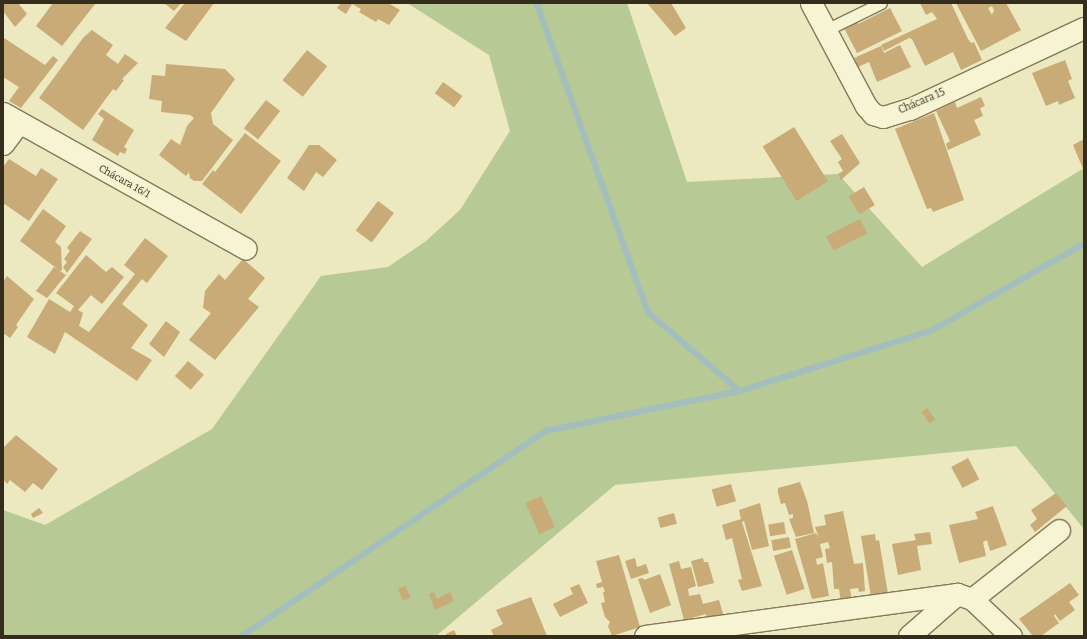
<!DOCTYPE html>
<meta charset="utf-8">
<style>
body{margin:0}
#map{position:relative;width:1087px;height:639px;overflow:hidden;background:#ece8c0;font-family:Bitter,serif}
div>[style]{position:absolute}
.green>*{inset:0;background:#b7c995}
.stream>*{height:5.5px;margin:-2.75px;padding:0 2.75px;transform-origin:2.75px;border-radius:2.75px;background:#a3bebc}
.building>*{inset:0;background:#c8ab77;transform-origin:0 0}
.roads{filter:drop-shadow(1px 0 #847959) drop-shadow(-1px 0 #847959) drop-shadow(0 1px #847959) drop-shadow(0 -1px #847959)}
.service>*{height:11px;margin:-5.5px;padding:0 5.5px;transform-origin:5.5px;border-radius:5.5px;background:#f7f4d3}
.minor>*{height:21px;margin:-10.5px;padding:0 10.5px;transform-origin:10.5px;border-radius:10.5px;background:#f7f4d3}
span{translate:-50% -50%;white-space:nowrap;text-align:center;line-height:1.15;-webkit-text-stroke:3.5px #f3f1cf;paint-order:stroke}
.street-label{font-size:10px;color:#342d1d}
.frame{position:absolute;inset:0;border:4px solid #342d1d;pointer-events:none}
</style>
<div id="map">
<div class="green">
<i style="clip-path:polygon(407px 3px,627px 3px,687px 182px,838px 174px,922px 267px,1084px 168px,1084px 529px,1016px 446px,615px 485px,436px 636px,3px 636px,3px 510px,45px 525px,212px 429px,321px 276px,388px 267px,426px 241px,460px 210px,510px 131px,489px 55px)"></i>
</div>
<div class="stream">
<i style="left:537px;top:3px;width:328px;rotate:70.2deg"></i>
<i style="left:648px;top:312px;width:121px;rotate:40.7deg"></i>
<i style="left:242px;top:636px;width:367px;rotate:-34deg"></i>
<i style="left:546px;top:431px;width:198px;rotate:-11.7deg"></i>
<i style="left:740px;top:391px;width:202px;rotate:-17.5deg"></i>
<i style="left:933px;top:330px;width:174px;rotate:-29.7deg"></i>
</div>
<div class="building">
<i style="clip-path:polygon(3px 3px,18px 3px,27px 14px,15px 27px,3px 11px)"></i>
<i style="clip-path:polygon(53px 3px,96px 3px,62px 46px,36px 26px)"></i>
<i style="clip-path:polygon(164px 3px,181px 3px,174px 11px)"></i>
<i style="clip-path:polygon(185px 3px,214px 3px,186px 41px,165px 28px)"></i>
<i style="clip-path:polygon(341px 3px,388px 3px,400px 10px,389px 25px,378px 19px,376px 22px,359px 12px,361px 9px,352px 4px,346px 14px,337px 8px)"></i>
<i style="clip-path:polygon(647px 3px,671px 3px,686px 28px,675px 36px)"></i>
<i style="clip-path:polygon(920px 3px,951px 3px,968px 39px,971px 43px,974px 42px,982px 60px,961px 70px,953px 52px,925px 66px,912px 39px,909px 38px,884px 51px,881px 45px,937px 19px,932px 12px,926px 15px)"></i>
<i style="clip-path:polygon(evenodd,956px 3px,1006px 3px,1021px 30px,981px 51px,956px 3px,992px 6px,994px 10px,992px 15px,988px 8px,992px 6px)"></i>
<i style="clip-path:polygon(890px 8px,902px 31px,857px 53px,844px 28px,857px 21px,858px 24px)"></i>
<i style="clip-path:polygon(92px 30px,113px 45px,106px 55px,118px 64px,125px 54px,138px 63px,122px 79px,124px 80px,116px 91px,113px 89px,83px 130px,39px 98px,83px 38px)"></i>
<i style="clip-path:polygon(4px 38px,45px 65px,53px 56px,58px 60px,21px 108px,9px 101px,19px 87px,3px 77px)"></i>
<i style="clip-path:polygon(900px 45px,911px 67px,877px 82px,869px 62px,858px 67px,854px 58px,881px 46px,884px 53px)"></i>
<i style="left:307px;top:50px;width:26px;height:39px;rotate:39deg"></i>
<i style="clip-path:polygon(1065px 60px,1072px 79px,1068px 81px,1075px 98px,1059px 105px,1058px 101px,1046px 106px,1032px 73px)"></i>
<i style="clip-path:polygon(166px 64px,225px 69px,235px 79px,211px 113px,213px 124px,233px 140px,202px 181px,194px 181px,190px 178px,189px 172px,186px 176px,159px 155px,171px 139px,180px 145px,187px 126px,194px 118px,190px 115px,161px 112px,162px 101px,149px 99px,152px 75px,165px 76px)"></i>
<i style="left:443px;top:82px;width:24px;height:14px;rotate:36deg"></i>
<i style="clip-path:polygon(981px 97px,985px 106px,980px 108px,983px 116px,974px 120px,981px 135px,948px 150px,946px 144px,950px 141px,936px 111px,955px 102px,957px 108px)"></i>
<i style="left:266px;top:100px;width:18px;height:36px;rotate:38deg"></i>
<i style="clip-path:polygon(102px 109px,134px 130px,124px 147px,127px 149px,125px 154px,120px 152px,118px 156px,92px 140px,104px 119px,98px 114px)"></i>
<i style="clip-path:polygon(934px 113px,964px 200px,933px 212px,931px 208px,927px 209px,895px 129px)"></i>
<i style="left:794px;top:127px;width:64px;height:37px;rotate:58deg"></i>
<i style="clip-path:polygon(245px 133px,281px 161px,241px 214px,202px 184px,213px 170px,215px 172px)"></i>
<i style="clip-path:polygon(842px 134px,860px 163px,841px 180px,838px 174px,843px 171px,838px 162px,842px 159px,830px 141px)"></i>
<i style="clip-path:polygon(1084px 139px,1084px 171px,1073px 145px)"></i>
<i style="clip-path:polygon(309px 145px,319px 145px,337px 160px,323px 177px,316px 172px,304px 191px,287px 178px)"></i>
<i style="clip-path:polygon(9px 159px,36px 176px,41px 168px,58px 179px,29px 221px,3px 203px,3px 167px)"></i>
<i style="left:864px;top:187px;width:21px;height:18px;rotate:59deg"></i>
<i style="left:378px;top:201px;width:20px;height:37px;rotate:37deg"></i>
<i style="clip-path:polygon(43px 209px,66px 226px,55px 242px,61px 247px,62px 270px,60px 271px,66px 275px,47px 298px,36px 291px,54px 267px,59px 270px,20px 241px)"></i>
<i style="left:860px;top:219px;width:16px;height:38px;rotate:63deg"></i>
<i style="clip-path:polygon(80px 231px,92px 239px,67px 273px,63px 267px,67px 262px,64px 259px,70px 251px,67px 248px)"></i>
<i style="clip-path:polygon(145px 238px,168px 256px,147px 283px,142px 279px,122px 304px,148px 325px,131px 348px,152px 360px,137px 381px,65px 332px,55px 354px,27px 337px,49px 299px,70px 312px,74px 306px,56px 293px,86px 255px,106px 272px,112px 267px,124px 277px,102px 304px,91px 295px,78px 310px,83px 313px,79px 326px,89px 332px,135px 274px,124px 265px)"></i>
<i style="clip-path:polygon(243px 259px,265px 278px,248px 299px,259px 307px,215px 360px,189px 340px,211px 313px,203px 308px,205px 291px,219px 274px,225px 280px)"></i>
<i style="clip-path:polygon(7px 276px,34px 299px,16px 325px,18px 327px,10px 338px,3px 333px,3px 282px)"></i>
<i style="clip-path:polygon(166px 321px,180px 332px,164px 357px,149px 344px)"></i>
<i style="left:188px;top:361px;width:21px;height:20px;rotate:41deg"></i>
<i style="left:927px;top:408px;width:14px;height:7px;rotate:54deg"></i>
<i style="clip-path:polygon(16px 435px,58px 469px,42px 490px,33px 483px,25px 492px,10px 480px,7px 484px,3px 479px,3px 448px)"></i>
<i style="left:968px;top:458px;width:24px;height:19px;rotate:62deg"></i>
<i style="clip-path:polygon(800px 482px,807px 501px,814px 533px,796px 537px,789px 519px,793px 518px,793px 514px,789px 515px,785px 503px,781px 504px,778px 493px,778px 488px)"></i>
<i style="left:731px;top:484px;width:18px;height:20px;rotate:74deg"></i>
<i style="clip-path:polygon(1056px 493px,1067px 506px,1035px 532px,1030px 525px,1037px 519px,1031px 510px)"></i>
<i style="left:541px;top:496px;width:34px;height:17px;rotate:66deg"></i>
<i style="clip-path:polygon(760px 503px,769px 546px,752px 550px,744px 521px,742px 522px,762px 586px,742px 591px,738px 580px,742px 579px,732px 538px,726px 540px,722px 525px,741px 519px,739px 510px)"></i>
<i style="clip-path:polygon(993px 506px,1007px 545px,990px 551px,987px 540px,983px 542px,986px 556px,959px 563px,949px 525px,978px 519px,975px 512px)"></i>
<i style="clip-path:polygon(39px 508px,43px 513px,33px 518px,31px 514px)"></i>
<i style="clip-path:polygon(843px 511px,854px 564px,863px 563px,865px 591px,859px 592px,858px 588px,850px 589px,852px 601px,841px 602px,839px 589px,834px 589px,832px 562px,827px 563px,825px 549px,830px 548px,828px 542px,820px 544px,823px 557px,816px 559px,817px 565px,823px 563px,829px 596px,812px 599px,795px 539px,816px 533px,819px 538px,815px 527px,826px 525px,824px 515px)"></i>
<i style="left:674px;top:513px;width:11px;height:17px;rotate:75deg"></i>
<i style="left:784px;top:522px;width:12px;height:16px;rotate:81deg"></i>
<i style="clip-path:polygon(930px 532px,932px 544px,917px 546px,921px 570px,898px 575px,892px 544px,916px 540px,914px 534px)"></i>
<i style="clip-path:polygon(875px 534px,876px 541px,879px 540px,888px 594px,871px 597px,861px 536px)"></i>
<i style="left:789px;top:537px;width:11px;height:18px;rotate:80deg"></i>
<i style="left:792px;top:550px;width:41px;height:19px;rotate:72deg"></i>
<i style="clip-path:polygon(619px 555px,640px 627px,612px 636px,608px 626px,610px 622px,605px 617px,601px 603px,605px 602px,603px 592px,605px 592px,603px 587px,597px 588px,596px 584px,602px 582px,596px 561px)"></i>
<i style="clip-path:polygon(635px 558px,637px 567px,646px 564px,649px 573px,631px 579px,625px 561px)"></i>
<i style="clip-path:polygon(703px 558px,704px 562px,708px 562px,714px 583px,698px 587px,691px 561px)"></i>
<i style="clip-path:polygon(679px 561px,681px 569px,691px 567px,696px 586px,688px 589px,689px 596px,700px 594px,703px 604px,719px 600px,724px 617px,707px 618px,706px 614px,684px 620px,669px 564px)"></i>
<i style="clip-path:polygon(660px 574px,671px 605px,650px 613px,638px 579px,643px 578px,644px 580px)"></i>
<i style="clip-path:polygon(1070px 583px,1079px 595px,1069px 602px,1075px 610px,1060px 621px,1055px 614px,1054px 616px,1059px 623px,1041px 636px,1033px 636px,1019px 619px)"></i>
<i style="clip-path:polygon(579px 584px,588px 603px,560px 617px,553px 604px,573px 594px,570px 588px)"></i>
<i style="clip-path:polygon(405px 586px,411px 597px,403px 601px,398px 589px)"></i>
<i style="clip-path:polygon(434px 592px,437px 599px,450px 592px,454px 601px,435px 610px,429px 594px)"></i>
<i style="clip-path:polygon(531px 597px,547px 636px,494px 636px,491px 630px,503px 624px,496px 610px)"></i>
<i style="clip-path:polygon(454px 630px,457px 636px,447px 636px,446px 634px)"></i>
</div>
<div class="roads">
<div class="service">
<i style="left:826px;top:30px;width:61px;rotate:-26.1deg"></i>
</div>
<div class="minor">
<i style="left:811px;top:3px;width:117px;rotate:61.9deg"></i>
<i style="left:866px;top:106px;width:11px;rotate:49deg"></i>
<i style="left:873px;top:114px;width:10px;rotate:17deg"></i>
<i style="left:883px;top:117px;width:28px;rotate:-17deg"></i>
<i style="left:910px;top:109px;width:192px;rotate:-25deg"></i>
<i style="left:3px;top:113px;width:278px;rotate:29.2deg"></i>
<i style="left:3px;top:144px;width:26px;rotate:-53deg"></i>
<i style="left:972px;top:599px;width:111px;rotate:-38.4deg"></i>
<i style="left:645px;top:636px;width:315px;rotate:-7.7deg"></i>
<i style="left:957px;top:594px;width:16px;rotate:18deg"></i>
<i style="left:972px;top:599px;width:54px;rotate:43.5deg"></i>
<i style="left:909px;top:636px;width:64px;rotate:-41.2deg"></i>
</div>
</div>
<div class="street-label">
<span style="left:922px;top:102px;rotate:-23deg">Chácara 15</span>
<span style="left:124px;top:182px;rotate:29deg">Chácara 16/1</span>
</div>
<div class="frame"></div>
</div>
